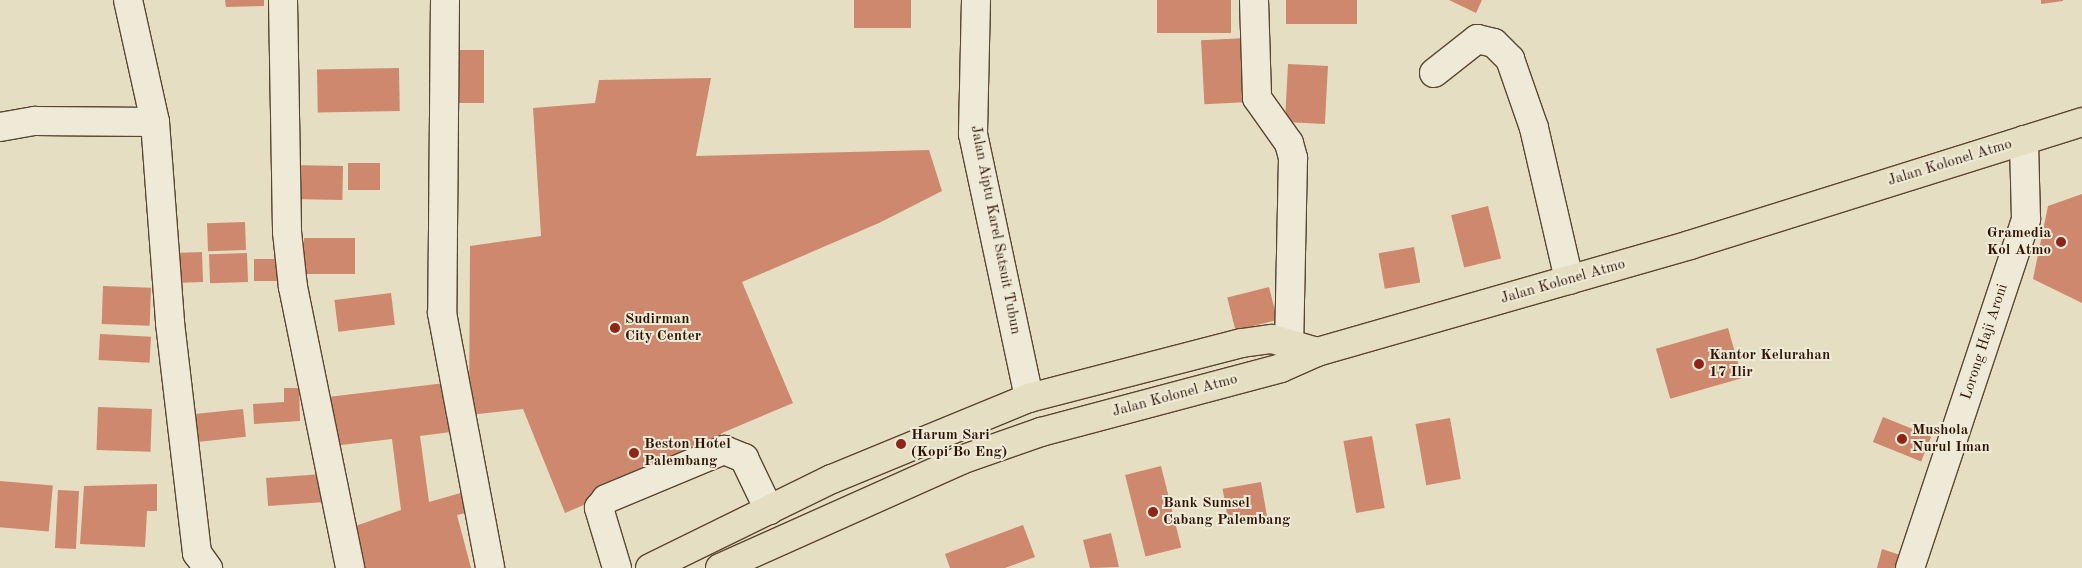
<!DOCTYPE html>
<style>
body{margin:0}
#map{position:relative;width:2082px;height:568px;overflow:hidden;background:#e6dec2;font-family:"Old Standard TT",serif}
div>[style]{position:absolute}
.building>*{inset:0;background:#ce886d;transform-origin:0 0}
.roads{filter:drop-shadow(1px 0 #5b4630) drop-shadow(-1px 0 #5b4630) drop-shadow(0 1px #5b4630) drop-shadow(0 -1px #5b4630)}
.minor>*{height:28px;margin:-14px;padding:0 14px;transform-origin:14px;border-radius:14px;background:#efead7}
.major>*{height:28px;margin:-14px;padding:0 14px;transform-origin:14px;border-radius:14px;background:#e6dec2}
.dots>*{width:14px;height:14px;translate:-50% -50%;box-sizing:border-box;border:2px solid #efead7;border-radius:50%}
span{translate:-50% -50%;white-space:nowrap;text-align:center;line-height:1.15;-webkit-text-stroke:4px #efead7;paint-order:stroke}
.street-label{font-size:15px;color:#2d1400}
.poi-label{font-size:15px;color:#2d1400;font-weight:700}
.right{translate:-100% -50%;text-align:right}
.left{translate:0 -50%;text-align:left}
</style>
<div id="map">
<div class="building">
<i style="clip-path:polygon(225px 0,264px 0,264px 6px,226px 7px)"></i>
<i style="left:854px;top:0;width:57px;height:28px"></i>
<i style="left:1157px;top:0;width:74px;height:33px"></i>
<i style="left:1286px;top:0;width:71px;height:24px"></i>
<i style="clip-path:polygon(1449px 0,1482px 0,1476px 13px)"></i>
<i style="clip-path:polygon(2041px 0,2063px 0,2063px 1px,2041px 4px)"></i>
<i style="left:1246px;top:38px;width:64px;height:45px;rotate:87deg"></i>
<i style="left:453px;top:50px;width:31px;height:53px"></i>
<i style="left:1288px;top:64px;width:40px;height:58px;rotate:3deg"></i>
<i style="left:399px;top:68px;width:43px;height:82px;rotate:89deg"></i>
<i style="clip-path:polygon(711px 78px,696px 156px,929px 150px,942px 191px,879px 223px,742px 282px,793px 403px,722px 433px,708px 452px,565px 513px,523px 409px,469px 415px,470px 246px,541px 236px,533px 108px,595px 103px,599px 80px)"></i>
<i style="left:348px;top:163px;width:32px;height:27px"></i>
<i style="left:291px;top:165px;width:52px;height:34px;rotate:1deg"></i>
<i style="clip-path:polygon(2082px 194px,2082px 303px,2033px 279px,2048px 206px)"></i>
<i style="left:1488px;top:206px;width:54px;height:38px;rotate:76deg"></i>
<i style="left:245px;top:222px;width:28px;height:38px;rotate:88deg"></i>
<i style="left:355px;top:238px;width:36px;height:51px;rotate:90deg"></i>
<i style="left:1414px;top:247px;width:36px;height:36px;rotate:80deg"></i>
<i style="left:202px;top:252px;width:30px;height:29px;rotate:88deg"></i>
<i style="left:247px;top:253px;width:29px;height:38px;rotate:88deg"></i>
<i style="left:254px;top:259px;width:34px;height:22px"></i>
<i style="left:103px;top:286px;width:48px;height:38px;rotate:2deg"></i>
<i style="left:1269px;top:287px;width:34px;height:43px;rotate:76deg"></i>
<i style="left:391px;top:293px;width:32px;height:57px;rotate:83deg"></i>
<i style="left:1728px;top:328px;width:52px;height:75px;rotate:74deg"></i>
<i style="left:100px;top:334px;width:51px;height:26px;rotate:3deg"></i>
<i style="clip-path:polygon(445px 383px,451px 432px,420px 436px,429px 502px,464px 492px,469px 512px,457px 515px,471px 568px,354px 568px,344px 530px,401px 510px,392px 439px,333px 446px,328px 397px)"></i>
<i style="clip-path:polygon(284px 388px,299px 388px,300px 421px,254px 424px,253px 404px,284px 402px)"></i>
<i style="left:98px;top:407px;width:54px;height:43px;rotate:2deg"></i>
<i style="left:243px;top:409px;width:28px;height:49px;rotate:84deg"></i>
<i style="left:1883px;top:417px;width:52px;height:27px;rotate:22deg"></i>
<i style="left:1450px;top:418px;width:62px;height:35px;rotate:80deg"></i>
<i style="left:1372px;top:436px;width:73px;height:29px;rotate:80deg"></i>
<i style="left:1161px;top:466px;width:84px;height:37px;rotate:76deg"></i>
<i style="left:323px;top:474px;width:28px;height:57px;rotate:86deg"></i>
<i style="left:0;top:481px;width:53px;height:46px;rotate:5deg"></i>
<i style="left:1261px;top:482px;width:36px;height:39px;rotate:80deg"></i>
<i style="clip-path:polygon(157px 484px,157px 511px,147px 511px,145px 547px,80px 544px,84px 486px)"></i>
<i style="left:58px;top:490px;width:21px;height:58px;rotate:3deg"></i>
<i style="clip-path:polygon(1023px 525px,1035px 557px,1005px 568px,950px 568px,945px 554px)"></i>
<i style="clip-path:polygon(1111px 533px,1119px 567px,1090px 568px,1083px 540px)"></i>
<i style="clip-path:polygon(1882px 549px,1909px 558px,1906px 568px,1877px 568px)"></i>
</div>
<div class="roads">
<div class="minor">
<i style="left:128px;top:0;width:125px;rotate:77.5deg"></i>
<i style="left:155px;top:122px;width:202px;rotate:85.7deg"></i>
<i style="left:170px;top:323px;width:232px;rotate:83.3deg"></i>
<i style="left:197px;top:553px;width:19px;rotate:54deg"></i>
<i style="left:283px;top:0;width:232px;rotate:89deg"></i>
<i style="left:287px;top:232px;width:55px;rotate:83.8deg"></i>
<i style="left:293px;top:287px;width:287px;rotate:78.5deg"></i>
<i style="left:445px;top:0;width:313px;rotate:90.5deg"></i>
<i style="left:442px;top:313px;width:259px;rotate:79.3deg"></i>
<i style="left:976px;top:0;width:134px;rotate:91.3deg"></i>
<i style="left:973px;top:134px;width:270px;rotate:78deg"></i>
<i style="left:1254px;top:0;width:98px;rotate:88.2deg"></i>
<i style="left:1257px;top:98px;width:55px;rotate:54.6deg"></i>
<i style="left:1289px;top:143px;width:16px;rotate:75deg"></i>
<i style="left:1293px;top:158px;width:186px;rotate:91.2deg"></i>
<i style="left:1289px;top:344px;width:19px;rotate:84deg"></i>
<i style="left:1434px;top:73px;width:55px;rotate:-38.3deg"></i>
<i style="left:1477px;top:39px;width:17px;rotate:13deg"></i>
<i style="left:1494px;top:43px;width:23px;rotate:45deg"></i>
<i style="left:1510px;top:59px;width:73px;rotate:70.8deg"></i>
<i style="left:1534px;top:128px;width:156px;rotate:77deg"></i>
<i style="left:0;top:127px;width:36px;rotate:-10deg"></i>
<i style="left:35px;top:121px;width:120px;rotate:0.5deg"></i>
<i style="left:617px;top:568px;width:63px;rotate:-106.7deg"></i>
<i style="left:599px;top:508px;width:11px;rotate:-52deg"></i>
<i style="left:606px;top:499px;width:128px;rotate:-22.6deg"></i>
<i style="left:724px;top:450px;width:22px;rotate:22deg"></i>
<i style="left:744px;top:458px;width:58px;rotate:64.3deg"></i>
<i style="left:1910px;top:568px;width:368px;rotate:-71.6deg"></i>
<i style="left:2026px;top:219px;width:79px;rotate:-91.5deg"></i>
</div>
<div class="major">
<i style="left:650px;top:568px;width:203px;rotate:-26.1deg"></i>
<i style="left:832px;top:479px;width:213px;rotate:-22.4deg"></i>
<i style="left:1029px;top:398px;width:220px;rotate:-14.5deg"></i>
<i style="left:1242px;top:343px;width:30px;rotate:-8deg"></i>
<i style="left:1272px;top:339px;width:47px;rotate:16.1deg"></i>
<i style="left:720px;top:568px;width:264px;rotate:-24.1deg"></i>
<i style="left:961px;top:460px;width:85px;rotate:-19.3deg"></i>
<i style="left:1041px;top:432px;width:248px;rotate:-14.9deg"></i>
<i style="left:1281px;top:368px;width:39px;rotate:-24deg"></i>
<i style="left:1317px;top:352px;width:388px;rotate:-16deg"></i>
<i style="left:1690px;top:245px;width:411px;rotate:-17.4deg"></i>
</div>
</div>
<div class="dots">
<i style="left:2061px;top:242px;background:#8f2418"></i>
<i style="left:615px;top:328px;background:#8f2418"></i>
<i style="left:1699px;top:364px;background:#8f2418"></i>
<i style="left:1902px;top:439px;background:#8f2418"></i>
<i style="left:901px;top:444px;background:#8f2418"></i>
<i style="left:634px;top:453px;background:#8f2418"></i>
<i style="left:1153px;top:512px;background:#8f2418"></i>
</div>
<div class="street-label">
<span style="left:1950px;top:163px;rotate:-17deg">Jalan Kolonel Atmo</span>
<span style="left:995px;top:230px;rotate:79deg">Jalan Aiptu Karel Satsuit Tubun</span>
<span style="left:1563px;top:282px;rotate:-16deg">Jalan Kolonel Atmo</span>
<span style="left:1985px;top:342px;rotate:-72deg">Lorong Haji Aroni</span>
<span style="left:1175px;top:396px;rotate:-15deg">Jalan Kolonel Atmo</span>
</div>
<div class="poi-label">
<span class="right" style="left:2051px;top:242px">Gramedia<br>Kol Atmo</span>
<span class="left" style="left:625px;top:328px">Sudirman<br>City Center</span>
<span class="left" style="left:1709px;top:364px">Kantor Kelurahan<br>17 Ilir</span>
<span class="left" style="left:1912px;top:439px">Mushola<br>Nurul Iman</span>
<span class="left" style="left:911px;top:444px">Harum Sari<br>(Kopi Bo Eng)</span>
<span class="left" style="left:644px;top:453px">Beston Hotel<br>Palembang</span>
<span class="left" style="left:1163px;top:512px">Bank Sumsel<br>Cabang Palembang</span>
</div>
</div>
